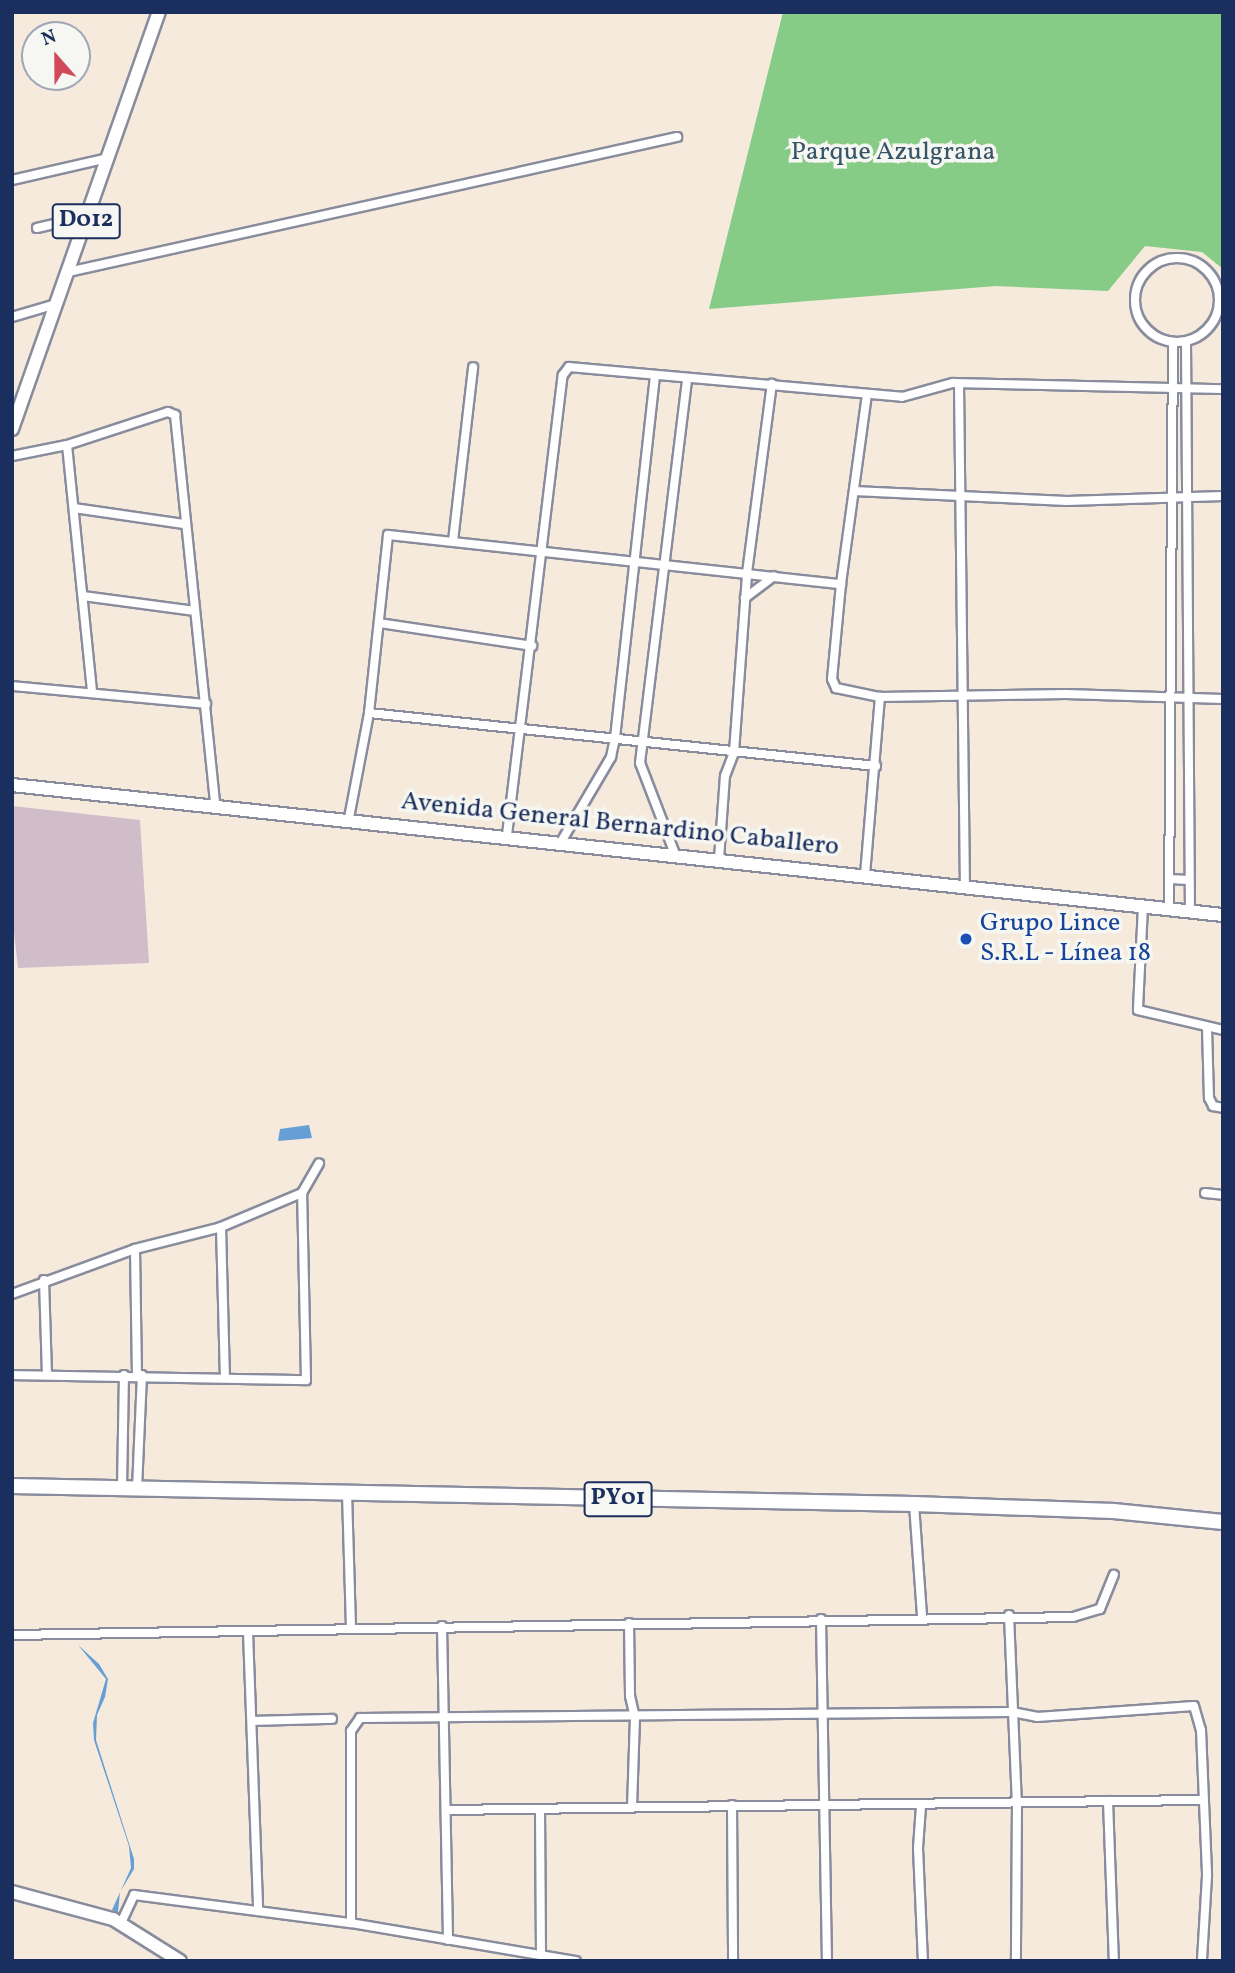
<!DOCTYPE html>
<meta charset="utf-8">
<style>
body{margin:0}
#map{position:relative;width:1235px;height:1973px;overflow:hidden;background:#f5eadb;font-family:Vollkorn,serif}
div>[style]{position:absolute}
.industrial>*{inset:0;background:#d1bdc9}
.green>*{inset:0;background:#86cb86}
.water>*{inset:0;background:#659fd5}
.roads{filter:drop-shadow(2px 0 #888c9c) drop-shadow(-2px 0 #888c9c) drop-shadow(0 2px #888c9c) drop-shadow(0 -2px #888c9c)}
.minor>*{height:8px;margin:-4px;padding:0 4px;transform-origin:4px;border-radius:4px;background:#fff}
.minor>.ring{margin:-4px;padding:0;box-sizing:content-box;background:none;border:8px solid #fff;border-radius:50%}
.secondary>*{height:12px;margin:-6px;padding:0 6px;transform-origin:6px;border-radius:6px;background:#fff}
.primary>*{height:12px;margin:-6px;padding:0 6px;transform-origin:6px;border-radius:6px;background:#fff}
.trunk>*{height:14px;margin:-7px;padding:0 7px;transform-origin:7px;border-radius:7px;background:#fff}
.dots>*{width:19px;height:19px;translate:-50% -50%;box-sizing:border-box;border:4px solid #f6f6f2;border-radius:50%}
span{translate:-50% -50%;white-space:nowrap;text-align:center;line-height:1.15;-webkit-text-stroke:7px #f6f6f2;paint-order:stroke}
.shield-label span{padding:2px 5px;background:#f6f6f2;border:2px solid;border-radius:5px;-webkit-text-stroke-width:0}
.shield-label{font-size:24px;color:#1b2f5e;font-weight:700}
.park-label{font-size:26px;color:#365668}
.street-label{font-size:26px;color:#1b2f5e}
.transit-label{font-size:26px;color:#164399}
.left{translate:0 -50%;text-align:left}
.frame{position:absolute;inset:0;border:14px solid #1b2f5e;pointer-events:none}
.north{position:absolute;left:21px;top:21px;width:70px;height:70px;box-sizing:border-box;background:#f6f6f2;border:2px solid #9ea6b7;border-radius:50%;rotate:339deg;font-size:19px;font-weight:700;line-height:28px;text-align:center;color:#1b2f5e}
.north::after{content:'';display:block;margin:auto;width:24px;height:32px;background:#d1495b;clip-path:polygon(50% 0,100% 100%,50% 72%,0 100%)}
</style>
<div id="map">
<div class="industrial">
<i style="clip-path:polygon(12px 806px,140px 820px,149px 963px,18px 968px,12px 914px)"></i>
</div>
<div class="green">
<i style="clip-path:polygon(783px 12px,1223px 12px,1223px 269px,1202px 252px,1145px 246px,1108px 291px,996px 286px,709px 309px)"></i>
</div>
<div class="water">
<i style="clip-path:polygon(309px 1125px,312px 1138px,278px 1141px,280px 1129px)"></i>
<i style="clip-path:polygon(78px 1645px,99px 1664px,108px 1679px,105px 1697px,97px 1715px,96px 1740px,134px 1859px,134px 1869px,120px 1892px,118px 1912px,112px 1910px,131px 1868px,129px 1846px,94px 1740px,93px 1723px,106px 1679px)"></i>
</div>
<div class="roads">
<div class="minor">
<i style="left:12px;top:180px;width:98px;rotate:-12.9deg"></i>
<i style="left:37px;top:228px;width:52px;rotate:-13.2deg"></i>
<i class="ring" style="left:1135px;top:258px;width:76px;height:76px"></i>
<i style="left:68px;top:272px;width:624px;rotate:-12.5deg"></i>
<i style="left:12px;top:317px;width:46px;rotate:-16.5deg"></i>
<i style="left:1186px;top:342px;width:569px;rotate:89.6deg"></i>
<i style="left:959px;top:384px;width:502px;rotate:89.32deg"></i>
<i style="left:867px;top:394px;width:192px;rotate:97.8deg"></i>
<i style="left:841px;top:584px;width:95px;rotate:95.4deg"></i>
<i style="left:832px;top:679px;width:10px;rotate:66deg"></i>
<i style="left:836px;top:688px;width:45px;rotate:11.6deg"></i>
<i style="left:880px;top:697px;width:186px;rotate:-0.9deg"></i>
<i style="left:1066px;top:694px;width:157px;rotate:1.8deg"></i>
<i style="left:67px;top:445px;width:246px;rotate:84.2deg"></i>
<i style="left:12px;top:456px;width:56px;rotate:-11.3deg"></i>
<i style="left:67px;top:445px;width:106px;rotate:-18.1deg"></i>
<i style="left:168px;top:412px;width:8px;rotate:23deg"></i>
<i style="left:175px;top:415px;width:390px;rotate:84.1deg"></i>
<i style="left:854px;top:491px;width:213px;rotate:2.7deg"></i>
<i style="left:1067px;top:501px;width:156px;rotate:-1.8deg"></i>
<i style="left:74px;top:508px;width:111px;rotate:8.3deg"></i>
<i style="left:453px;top:541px;width:175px;rotate:-83.4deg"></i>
<i style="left:83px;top:596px;width:113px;rotate:7.6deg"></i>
<i style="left:745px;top:598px;width:36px;rotate:-37deg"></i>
<i style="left:379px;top:623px;width:155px;rotate:8.5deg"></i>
<i style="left:12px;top:686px;width:195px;rotate:5.3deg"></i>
<i style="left:369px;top:713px;width:510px;rotate:5.97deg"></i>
<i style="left:349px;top:818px;width:107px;rotate:-79.2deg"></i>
<i style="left:369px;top:713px;width:179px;rotate:-83.9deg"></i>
<i style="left:388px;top:535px;width:456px;rotate:6.2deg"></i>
<i style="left:507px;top:835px;width:463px;rotate:-83.1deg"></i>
<i style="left:563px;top:375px;width:10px;rotate:-53deg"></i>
<i style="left:569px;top:367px;width:334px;rotate:5.1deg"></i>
<i style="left:902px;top:397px;width:53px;rotate:-15.4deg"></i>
<i style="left:953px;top:383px;width:270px;rotate:1.3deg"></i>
<i style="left:561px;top:842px;width:99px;rotate:-59.5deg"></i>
<i style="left:611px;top:757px;width:19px;rotate:-78deg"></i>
<i style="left:615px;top:738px;width:365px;rotate:-83.7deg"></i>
<i style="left:675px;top:854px;width:97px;rotate:-111deg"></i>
<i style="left:640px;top:763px;width:388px;rotate:-83deg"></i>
<i style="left:719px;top:859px;width:83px;rotate:-85.9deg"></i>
<i style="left:725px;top:776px;width:26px;rotate:-69deg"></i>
<i style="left:734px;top:752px;width:179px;rotate:-85.8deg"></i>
<i style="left:747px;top:573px;width:191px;rotate:-82.5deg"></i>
<i style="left:865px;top:875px;width:179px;rotate:-85.2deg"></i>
<i style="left:1169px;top:879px;width:20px;rotate:3deg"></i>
<i style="left:1143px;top:906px;width:104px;rotate:92.8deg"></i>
<i style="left:1138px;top:1010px;width:87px;rotate:13.2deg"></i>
<i style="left:1169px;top:909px;width:566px;rotate:-89.6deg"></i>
<i style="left:1207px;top:1028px;width:70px;rotate:88.4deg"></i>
<i style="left:1209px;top:1098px;width:9px;rotate:63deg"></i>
<i style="left:1213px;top:1106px;width:10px;rotate:11deg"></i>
<i style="left:1205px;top:1193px;width:18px;rotate:6deg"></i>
<i style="left:221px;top:1227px;width:150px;rotate:88.5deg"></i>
<i style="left:135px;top:1249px;width:126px;rotate:89.1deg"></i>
<i style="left:44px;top:1280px;width:95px;rotate:88.2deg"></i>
<i style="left:12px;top:1294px;width:131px;rotate:-20.1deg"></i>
<i style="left:135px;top:1249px;width:89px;rotate:-14.3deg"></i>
<i style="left:221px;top:1227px;width:88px;rotate:-22.8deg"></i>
<i style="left:302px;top:1193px;width:34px;rotate:-60deg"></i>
<i style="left:12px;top:1375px;width:294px;rotate:1deg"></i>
<i style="left:306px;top:1380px;width:187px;rotate:-91.2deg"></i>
<i style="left:122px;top:1488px;width:113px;rotate:-89deg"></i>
<i style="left:137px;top:1489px;width:114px;rotate:-87.5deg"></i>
<i style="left:347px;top:1493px;width:136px;rotate:88.3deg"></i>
<i style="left:914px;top:1504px;width:112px;rotate:85.9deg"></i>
<i style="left:1009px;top:1615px;width:188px;rotate:87.6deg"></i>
<i style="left:1017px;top:1803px;width:158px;rotate:90.4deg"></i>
<i style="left:821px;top:1619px;width:342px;rotate:89deg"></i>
<i style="left:629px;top:1623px;width:73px;rotate:89.2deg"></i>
<i style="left:630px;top:1696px;width:22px;rotate:77deg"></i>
<i style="left:635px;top:1717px;width:90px;rotate:91.9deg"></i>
<i style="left:442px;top:1626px;width:314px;rotate:88.9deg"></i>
<i style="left:248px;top:1632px;width:278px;rotate:87.9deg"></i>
<i style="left:12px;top:1635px;width:1061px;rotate:-0.97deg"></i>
<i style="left:1073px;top:1617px;width:28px;rotate:-17deg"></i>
<i style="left:1100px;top:1609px;width:37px;rotate:-68deg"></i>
<i style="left:254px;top:1721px;width:78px;rotate:-1.5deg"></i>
<i style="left:1108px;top:1801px;width:160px;rotate:87.9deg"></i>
<i style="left:732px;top:1805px;width:156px;rotate:89.6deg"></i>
<i style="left:921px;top:1806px;width:42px;rotate:94.1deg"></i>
<i style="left:918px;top:1848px;width:113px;rotate:87.5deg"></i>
<i style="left:540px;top:1809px;width:145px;rotate:89.6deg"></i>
<i style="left:446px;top:1810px;width:755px;rotate:-0.76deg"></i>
<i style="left:121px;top:1923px;width:31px;rotate:-65deg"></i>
<i style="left:134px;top:1895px;width:219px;rotate:7.4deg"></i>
<i style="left:351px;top:1923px;width:228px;rotate:9.6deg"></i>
<i style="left:351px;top:1923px;width:192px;rotate:-90deg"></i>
<i style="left:351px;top:1731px;width:16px;rotate:-55deg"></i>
<i style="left:360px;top:1718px;width:652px;rotate:-0.53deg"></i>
<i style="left:1012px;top:1712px;width:25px;rotate:11deg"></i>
<i style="left:1037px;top:1717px;width:157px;rotate:-4deg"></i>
<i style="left:1194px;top:1706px;width:25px;rotate:74deg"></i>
<i style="left:1201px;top:1730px;width:146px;rotate:87.6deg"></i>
<i style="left:1207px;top:1876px;width:85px;rotate:93.4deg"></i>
</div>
<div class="secondary">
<i style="left:12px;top:785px;width:1218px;rotate:6.13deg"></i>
<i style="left:12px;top:1892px;width:105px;rotate:15deg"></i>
<i style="left:113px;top:1919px;width:79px;rotate:32.1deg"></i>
</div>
<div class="primary">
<i style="left:12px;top:429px;width:442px;rotate:-70.6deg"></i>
</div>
<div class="trunk">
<i style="left:12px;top:1486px;width:902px;rotate:1.14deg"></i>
<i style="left:914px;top:1504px;width:199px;rotate:2deg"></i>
<i style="left:1113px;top:1511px;width:111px;rotate:5.7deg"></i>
</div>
</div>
<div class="dots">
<i style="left:966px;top:939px;background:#1a4fb4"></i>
</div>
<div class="shield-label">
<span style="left:86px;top:221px">D012</span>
<span style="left:618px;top:1499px">PY01</span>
</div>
<div class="park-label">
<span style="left:893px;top:153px">Parque Azulgrana</span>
</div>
<div class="street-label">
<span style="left:620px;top:825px;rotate:6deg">Avenida General Bernardino Caballero</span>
</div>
<div class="transit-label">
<span class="left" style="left:980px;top:939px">Grupo Lince<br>S.R.L - Línea 18</span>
</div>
<div class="frame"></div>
<div class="north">N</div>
</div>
